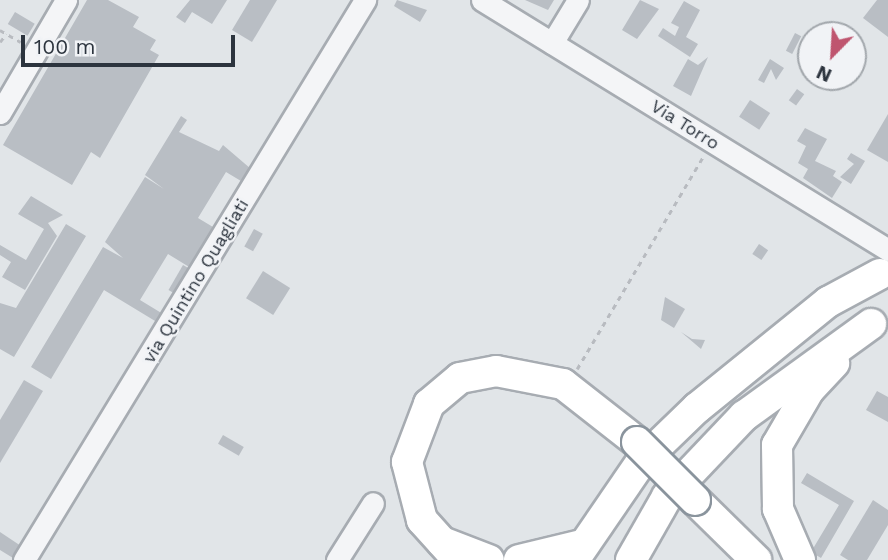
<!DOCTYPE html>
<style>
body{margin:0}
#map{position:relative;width:888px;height:560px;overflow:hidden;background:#e1e5e8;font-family:"Work Sans",sans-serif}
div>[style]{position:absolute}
.building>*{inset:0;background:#b9bec4;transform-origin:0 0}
.path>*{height:2.5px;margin-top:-1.25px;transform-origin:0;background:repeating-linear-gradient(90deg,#b8bbc0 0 5px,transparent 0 10px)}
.roads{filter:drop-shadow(2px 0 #a7acb2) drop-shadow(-2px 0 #a7acb2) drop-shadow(0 2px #a7acb2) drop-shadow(0 -2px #a7acb2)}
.minor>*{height:21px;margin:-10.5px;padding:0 10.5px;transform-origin:10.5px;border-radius:10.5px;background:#f4f5f7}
.highway>*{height:30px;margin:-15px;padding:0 15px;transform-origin:15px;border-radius:15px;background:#fff}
.bridges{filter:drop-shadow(2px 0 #8a949d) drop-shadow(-2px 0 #8a949d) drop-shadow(0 2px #8a949d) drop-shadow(0 -2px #8a949d)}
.highway-bridge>*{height:30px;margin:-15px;padding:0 15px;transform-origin:15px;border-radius:15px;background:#fff}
span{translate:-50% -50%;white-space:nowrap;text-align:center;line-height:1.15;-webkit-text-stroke:5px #f1f3f6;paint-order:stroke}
.street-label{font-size:18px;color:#2c343e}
.north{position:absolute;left:797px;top:21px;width:70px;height:70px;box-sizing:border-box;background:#f1f3f6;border:2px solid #a2a7ac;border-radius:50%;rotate:204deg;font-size:19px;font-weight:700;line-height:28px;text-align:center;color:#2c343e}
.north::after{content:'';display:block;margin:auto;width:24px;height:32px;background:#bf556f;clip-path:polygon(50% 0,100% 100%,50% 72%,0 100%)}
.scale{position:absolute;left:21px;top:35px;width:214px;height:32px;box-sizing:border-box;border:4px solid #2c343e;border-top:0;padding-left:9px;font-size:21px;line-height:24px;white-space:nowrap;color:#2c343e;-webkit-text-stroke:5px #f1f3f6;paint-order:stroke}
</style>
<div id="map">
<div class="building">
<i style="clip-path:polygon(87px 0,108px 0,139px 17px,133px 27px,156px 40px,150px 50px,159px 55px,100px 158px,91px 152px,72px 185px,3px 145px)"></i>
<i style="clip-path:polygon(190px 0,227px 0,212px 24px,192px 12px,185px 23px,176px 17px)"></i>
<i style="clip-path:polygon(250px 0,277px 0,252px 42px,232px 30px)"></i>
<i style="clip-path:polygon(397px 0,427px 10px,420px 22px,394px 6px)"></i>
<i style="clip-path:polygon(525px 0,554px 0,548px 10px)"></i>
<i style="clip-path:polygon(640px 0,659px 9px,637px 39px,622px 30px)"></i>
<i style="clip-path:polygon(877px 0,888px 0,888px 37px,863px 18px)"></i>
<i style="clip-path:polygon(684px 1px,700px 10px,686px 37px,698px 44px,690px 57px,658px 36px,663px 28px,675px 36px,679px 27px,671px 23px)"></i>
<i style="left:15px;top:12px;width:23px;height:14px;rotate:31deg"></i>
<i style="left:795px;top:33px;width:7px;height:20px;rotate:27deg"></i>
<i style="clip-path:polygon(708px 57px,691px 96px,673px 86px,688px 59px,698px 65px)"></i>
<i style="clip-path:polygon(770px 59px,784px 68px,776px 80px,771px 69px,764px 83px,758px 80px)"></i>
<i style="left:797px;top:89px;width:9px;height:14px;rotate:36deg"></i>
<i style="left:750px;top:100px;width:24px;height:20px;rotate:33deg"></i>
<i style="clip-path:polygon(888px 114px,888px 162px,867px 150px)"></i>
<i style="clip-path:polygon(181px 116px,187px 120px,179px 132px,219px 151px,223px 145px,257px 174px,244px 196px,235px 191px,241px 181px,226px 172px,198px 218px,223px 233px,199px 273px,168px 254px,140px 300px,163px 314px,165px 327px,104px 290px,51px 379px,31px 367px,103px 247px,123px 258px,105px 242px,145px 177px,164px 189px,145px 175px)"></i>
<i style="clip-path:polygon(805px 128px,827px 139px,815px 161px,836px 171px,833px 176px,842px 182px,832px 198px,803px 178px,808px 169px,798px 163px,806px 146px,797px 141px)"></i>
<i style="clip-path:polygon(851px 153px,865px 161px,851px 184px,840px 177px,854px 164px,847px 159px)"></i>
<i style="clip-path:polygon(31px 196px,63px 215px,48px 223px,57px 236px,25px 290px,2px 277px,11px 262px,0 255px,0 245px,26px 260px,44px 229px,18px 214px)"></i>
<i style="clip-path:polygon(66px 224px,86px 236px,14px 357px,0 349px,0 303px,16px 308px)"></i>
<i style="left:254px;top:229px;width:10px;height:20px;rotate:29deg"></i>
<i style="left:759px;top:244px;width:11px;height:12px;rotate:34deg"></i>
<i style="left:183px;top:265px;width:16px;height:29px;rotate:30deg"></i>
<i style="left:263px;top:271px;width:32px;height:32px;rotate:32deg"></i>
<i style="clip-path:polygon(665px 297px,685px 309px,674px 328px,661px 320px)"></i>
<i style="clip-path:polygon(681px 332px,692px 339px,705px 340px,701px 349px)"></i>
<i style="clip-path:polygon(24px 380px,43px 391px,0 463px,0 420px)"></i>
<i style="clip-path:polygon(877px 391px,888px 397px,888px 422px,866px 410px)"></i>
<i style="left:223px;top:435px;width:24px;height:10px;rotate:30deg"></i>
<i style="clip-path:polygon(807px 473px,854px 501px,821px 558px,811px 552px,839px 505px,801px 483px)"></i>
<i style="clip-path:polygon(873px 500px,888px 510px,888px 525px,867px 560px,848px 560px,840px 555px)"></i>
<i style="clip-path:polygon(0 532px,21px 546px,13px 558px,0 550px)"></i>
</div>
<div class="path">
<i style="left:0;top:30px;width:24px;rotate:30deg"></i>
<i style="left:0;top:42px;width:10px;rotate:-53deg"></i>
<i style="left:577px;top:369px;width:249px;rotate:-59.3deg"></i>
</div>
<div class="roads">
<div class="minor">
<i style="left:482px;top:0;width:477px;rotate:31.6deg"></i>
<i style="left:552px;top:43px;width:50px;rotate:-58.8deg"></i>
<i style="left:0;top:113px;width:131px;rotate:-59.7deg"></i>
<i style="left:24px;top:560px;width:656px;rotate:-58.66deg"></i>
<i style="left:337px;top:560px;width:67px;rotate:-57.7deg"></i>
</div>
<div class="highway">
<i style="left:695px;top:500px;width:86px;rotate:44.5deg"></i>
<i style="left:442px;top:542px;width:50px;rotate:21deg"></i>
<i style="left:458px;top:560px;width:54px;rotate:-132deg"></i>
<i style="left:422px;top:520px;width:60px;rotate:-104.5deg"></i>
<i style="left:407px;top:462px;width:62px;rotate:-69.2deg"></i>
<i style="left:429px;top:404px;width:40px;rotate:-40deg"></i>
<i style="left:460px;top:378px;width:37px;rotate:-11deg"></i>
<i style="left:496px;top:371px;width:68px;rotate:11deg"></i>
<i style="left:563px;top:384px;width:94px;rotate:38.1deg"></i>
<i style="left:519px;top:560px;width:65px;rotate:-13.4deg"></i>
<i style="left:574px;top:560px;width:119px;rotate:-55.6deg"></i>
<i style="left:641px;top:462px;width:78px;rotate:-44deg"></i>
<i style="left:697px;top:408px;width:169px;rotate:-39deg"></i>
<i style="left:828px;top:302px;width:59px;rotate:-28.3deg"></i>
<i style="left:631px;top:560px;width:73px;rotate:-60.3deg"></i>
<i style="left:667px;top:497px;width:112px;rotate:-46.5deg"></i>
<i style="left:744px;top:416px;width:157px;rotate:-35.9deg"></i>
<i style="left:800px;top:560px;width:56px;rotate:-113.3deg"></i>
<i style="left:778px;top:509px;width:64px;rotate:-90.9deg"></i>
<i style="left:777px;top:445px;width:64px;rotate:-59.8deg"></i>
<i style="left:809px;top:390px;width:37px;rotate:-47deg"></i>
</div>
</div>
<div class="bridges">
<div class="highway-bridge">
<i style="left:637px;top:442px;width:82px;rotate:45deg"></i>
</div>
</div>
<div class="street-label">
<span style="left:685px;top:125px;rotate:32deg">Via Torro</span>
<span style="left:196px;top:281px;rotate:-59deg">via Quintino Quagliati</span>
</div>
<div class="north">N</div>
<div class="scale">100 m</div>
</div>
